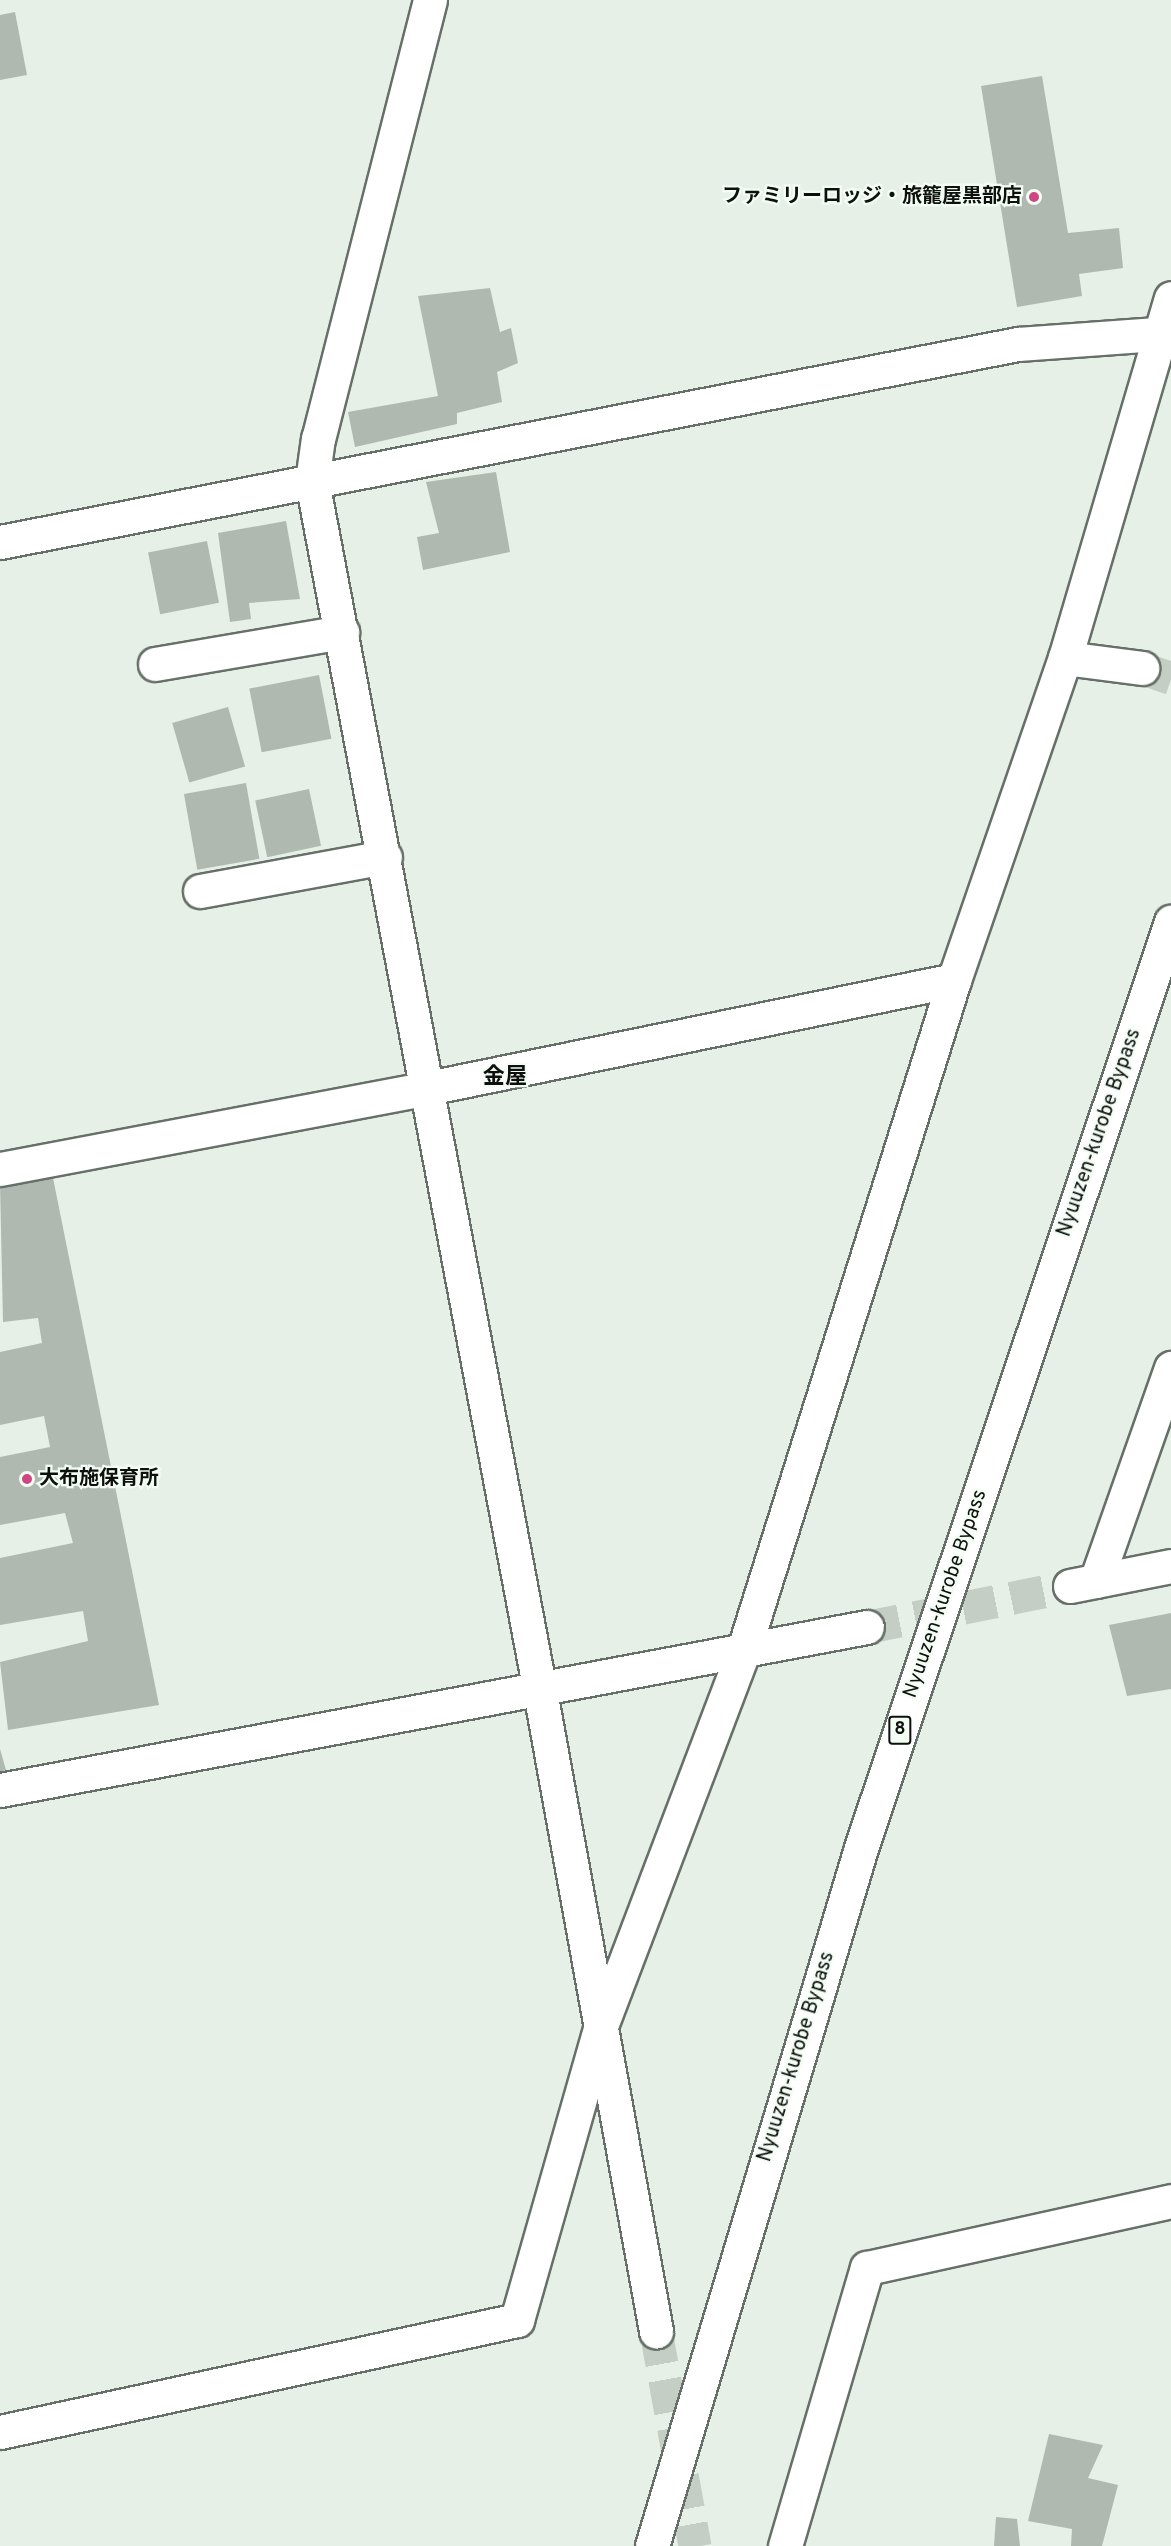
<!DOCTYPE html>
<meta charset="utf-8">
<style>
body{margin:0}
#map{position:relative;width:1171px;height:2546px;overflow:hidden;background:#e6f0e6;font-family:Overpass,"Noto Sans JP",sans-serif}
div>[style]{position:absolute}
.building>*{inset:0;background:#b0b9b0;transform-origin:0 0}
.minor-tunnel>*{height:33px;margin-top:-16.5px;transform-origin:0;background:repeating-linear-gradient(90deg,#c5cec5 0 33px,transparent 0 49px)}
.roads{filter:drop-shadow(2px 0 #677068) drop-shadow(-2px 0 #677068) drop-shadow(0 2px #677068) drop-shadow(0 -2px #677068)}
.minor>*{height:33px;margin:-16.5px;padding:0 16.5px;transform-origin:16.5px;border-radius:16.5px;background:#fff}
.tertiary>*{height:33px;margin:-16.5px;padding:0 16.5px;transform-origin:16.5px;border-radius:16.5px;background:#fff}
.trunk>*{height:33px;margin:-16.5px;padding:0 16.5px;transform-origin:16.5px;border-radius:16.5px;background:#fff}
.dots>*{width:16px;height:16px;translate:-50% -50%;box-sizing:border-box;border:3px solid #f3fdf4;border-radius:50%}
span{translate:-50% -50%;white-space:nowrap;text-align:center;line-height:1.15;-webkit-text-stroke:4.5px #f3fdf4;paint-order:stroke}
.shield-label span{padding:2px 4px;background:#f3fdf4;border:2px solid;border-radius:4px;-webkit-text-stroke-width:0}
.shield-label{font-size:18px;color:#0d100d;font-weight:700}
.poi-label{font-size:20px;color:#0d100d;font-weight:700}
.right{translate:-100% -50%;text-align:right}
.left{translate:0 -50%;text-align:left}
.street-label{font-size:20px;color:#0d100d}
.quarter-label{font-size:22px;color:#0d100d;font-weight:700}
</style>
<div id="map">
<div class="building">
<i style="clip-path:polygon(15px 12px,27px 75px,0 80px,0 15px)"></i>
<i style="clip-path:polygon(1042px 76px,1068px 233px,1119px 228px,1123px 268px,1079px 274px,1082px 296px,1017px 307px,981px 86px)"></i>
<i style="clip-path:polygon(490px 288px,500px 332px,511px 328px,518px 363px,497px 372px,502px 402px,457px 413px,457px 424px,355px 447px,348px 412px,438px 396px,418px 296px)"></i>
<i style="clip-path:polygon(496px 472px,510px 552px,423px 570px,417px 537px,439px 533px,426px 482px)"></i>
<i style="clip-path:polygon(286px 521px,300px 599px,249px 603px,251px 619px,230px 622px,218px 533px)"></i>
<i style="left:207px;top:541px;width:63px;height:60px;rotate:79deg"></i>
<i style="left:319px;top:675px;width:65px;height:71px;rotate:79deg"></i>
<i style="left:228px;top:707px;width:62px;height:58px;rotate:74deg"></i>
<i style="left:246px;top:783px;width:77px;height:63px;rotate:80deg"></i>
<i style="left:309px;top:789px;width:58px;height:55px;rotate:78deg"></i>
<i style="clip-path:polygon(52px 1173px,159px 1705px,8px 1730px,0 1662px,88px 1641px,83px 1611px,0 1625px,0 1558px,73px 1543px,65px 1513px,0 1525px,0 1457px,50px 1447px,44px 1416px,0 1425px,0 1352px,42px 1343px,38px 1318px,3px 1322px,0 1183px)"></i>
<i style="clip-path:polygon(1171px 1613px,1171px 1689px,1127px 1696px,1109px 1625px)"></i>
<i style="clip-path:polygon(0 1749px,6px 1770px,0 1772px)"></i>
<i style="clip-path:polygon(1049px 2434px,1103px 2445px,1088px 2478px,1118px 2485px,1102px 2546px,1071px 2546px,1072px 2529px,1028px 2521px)"></i>
<i style="clip-path:polygon(996px 2517px,1017px 2519px,1020px 2546px,994px 2546px)"></i>
</div>
<div class="minor-tunnel">
<i style="left:1142px;top:668px;width:31px;rotate:19deg"></i>
<i style="left:867px;top:1627px;width:207px;rotate:-11.4deg"></i>
<i style="left:656px;top:2331px;width:219px;rotate:79.7deg"></i>
</div>
<div class="roads">
<div class="minor">
<i style="left:0;top:542px;width:1037px;rotate:-11.01deg"></i>
<i style="left:1018px;top:344px;width:139px;rotate:-4.1deg"></i>
<i style="left:1065px;top:658px;width:375px;rotate:-73.6deg"></i>
<i style="left:155px;top:664px;width:190px;rotate:-9.7deg"></i>
<i style="left:200px;top:891px;width:188px;rotate:-10.4deg"></i>
<i style="left:0;top:1169px;width:436px;rotate:-10.7deg"></i>
<i style="left:428px;top:1088px;width:537px;rotate:-11.6deg"></i>
<i style="left:954px;top:980px;width:341px;rotate:-71deg"></i>
<i style="left:1065px;top:658px;width:78px;rotate:7.4deg"></i>
<i style="left:1096px;top:1581px;width:226px;rotate:-70.6deg"></i>
<i style="left:1070px;top:1586px;width:103px;rotate:-11.2deg"></i>
<i style="left:539px;top:1686px;width:656px;rotate:79.72deg"></i>
<i style="left:0;top:1790px;width:882px;rotate:-10.65deg"></i>
<i style="left:0;top:2432px;width:529px;rotate:-12.22deg"></i>
<i style="left:517px;top:2320px;width:306px;rotate:-74.1deg"></i>
<i style="left:601px;top:2026px;width:403px;rotate:-69.2deg"></i>
<i style="left:744px;top:1649px;width:701px;rotate:-72.57deg"></i>
<i style="left:785px;top:2546px;width:290px;rotate:-73.6deg"></i>
<i style="left:867px;top:2268px;width:311px;rotate:-12.4deg"></i>
</div>
<div class="tertiary">
<i style="left:430px;top:0;width:452px;rotate:104.3deg"></i>
<i style="left:318px;top:438px;width:43px;rotate:97.9deg"></i>
<i style="left:312px;top:481px;width:1226px;rotate:79.33deg"></i>
</div>
<div class="trunk">
<i style="left:652px;top:2546px;width:729px;rotate:-73.33deg"></i>
<i style="left:861px;top:1848px;width:977px;rotate:-71.49deg"></i>
</div>
</div>
<div class="dots">
<i style="left:1034px;top:197px;background:#ce4682"></i>
<i style="left:27px;top:1479px;background:#ce4682"></i>
</div>
<div class="shield-label">
<span style="left:900px;top:1730px">8</span>
</div>
<div class="poi-label">
<span class="right" style="left:1022px;top:197px">ファミリーロッジ・旅籠屋黒部店</span>
<span class="left" style="left:39px;top:1479px">大布施保育所</span>
</div>
<div class="street-label">
<span style="left:1100px;top:1133px;rotate:-71deg">Nyuuzen-kurobe Bypass</span>
<span style="left:946px;top:1594px;rotate:-71deg">Nyuuzen-kurobe Bypass</span>
<span style="left:797px;top:2057px;rotate:-73deg">Nyuuzen-kurobe Bypass</span>
</div>
<div class="quarter-label">
<span style="left:505px;top:1078px">金屋</span>
</div>
</div>
